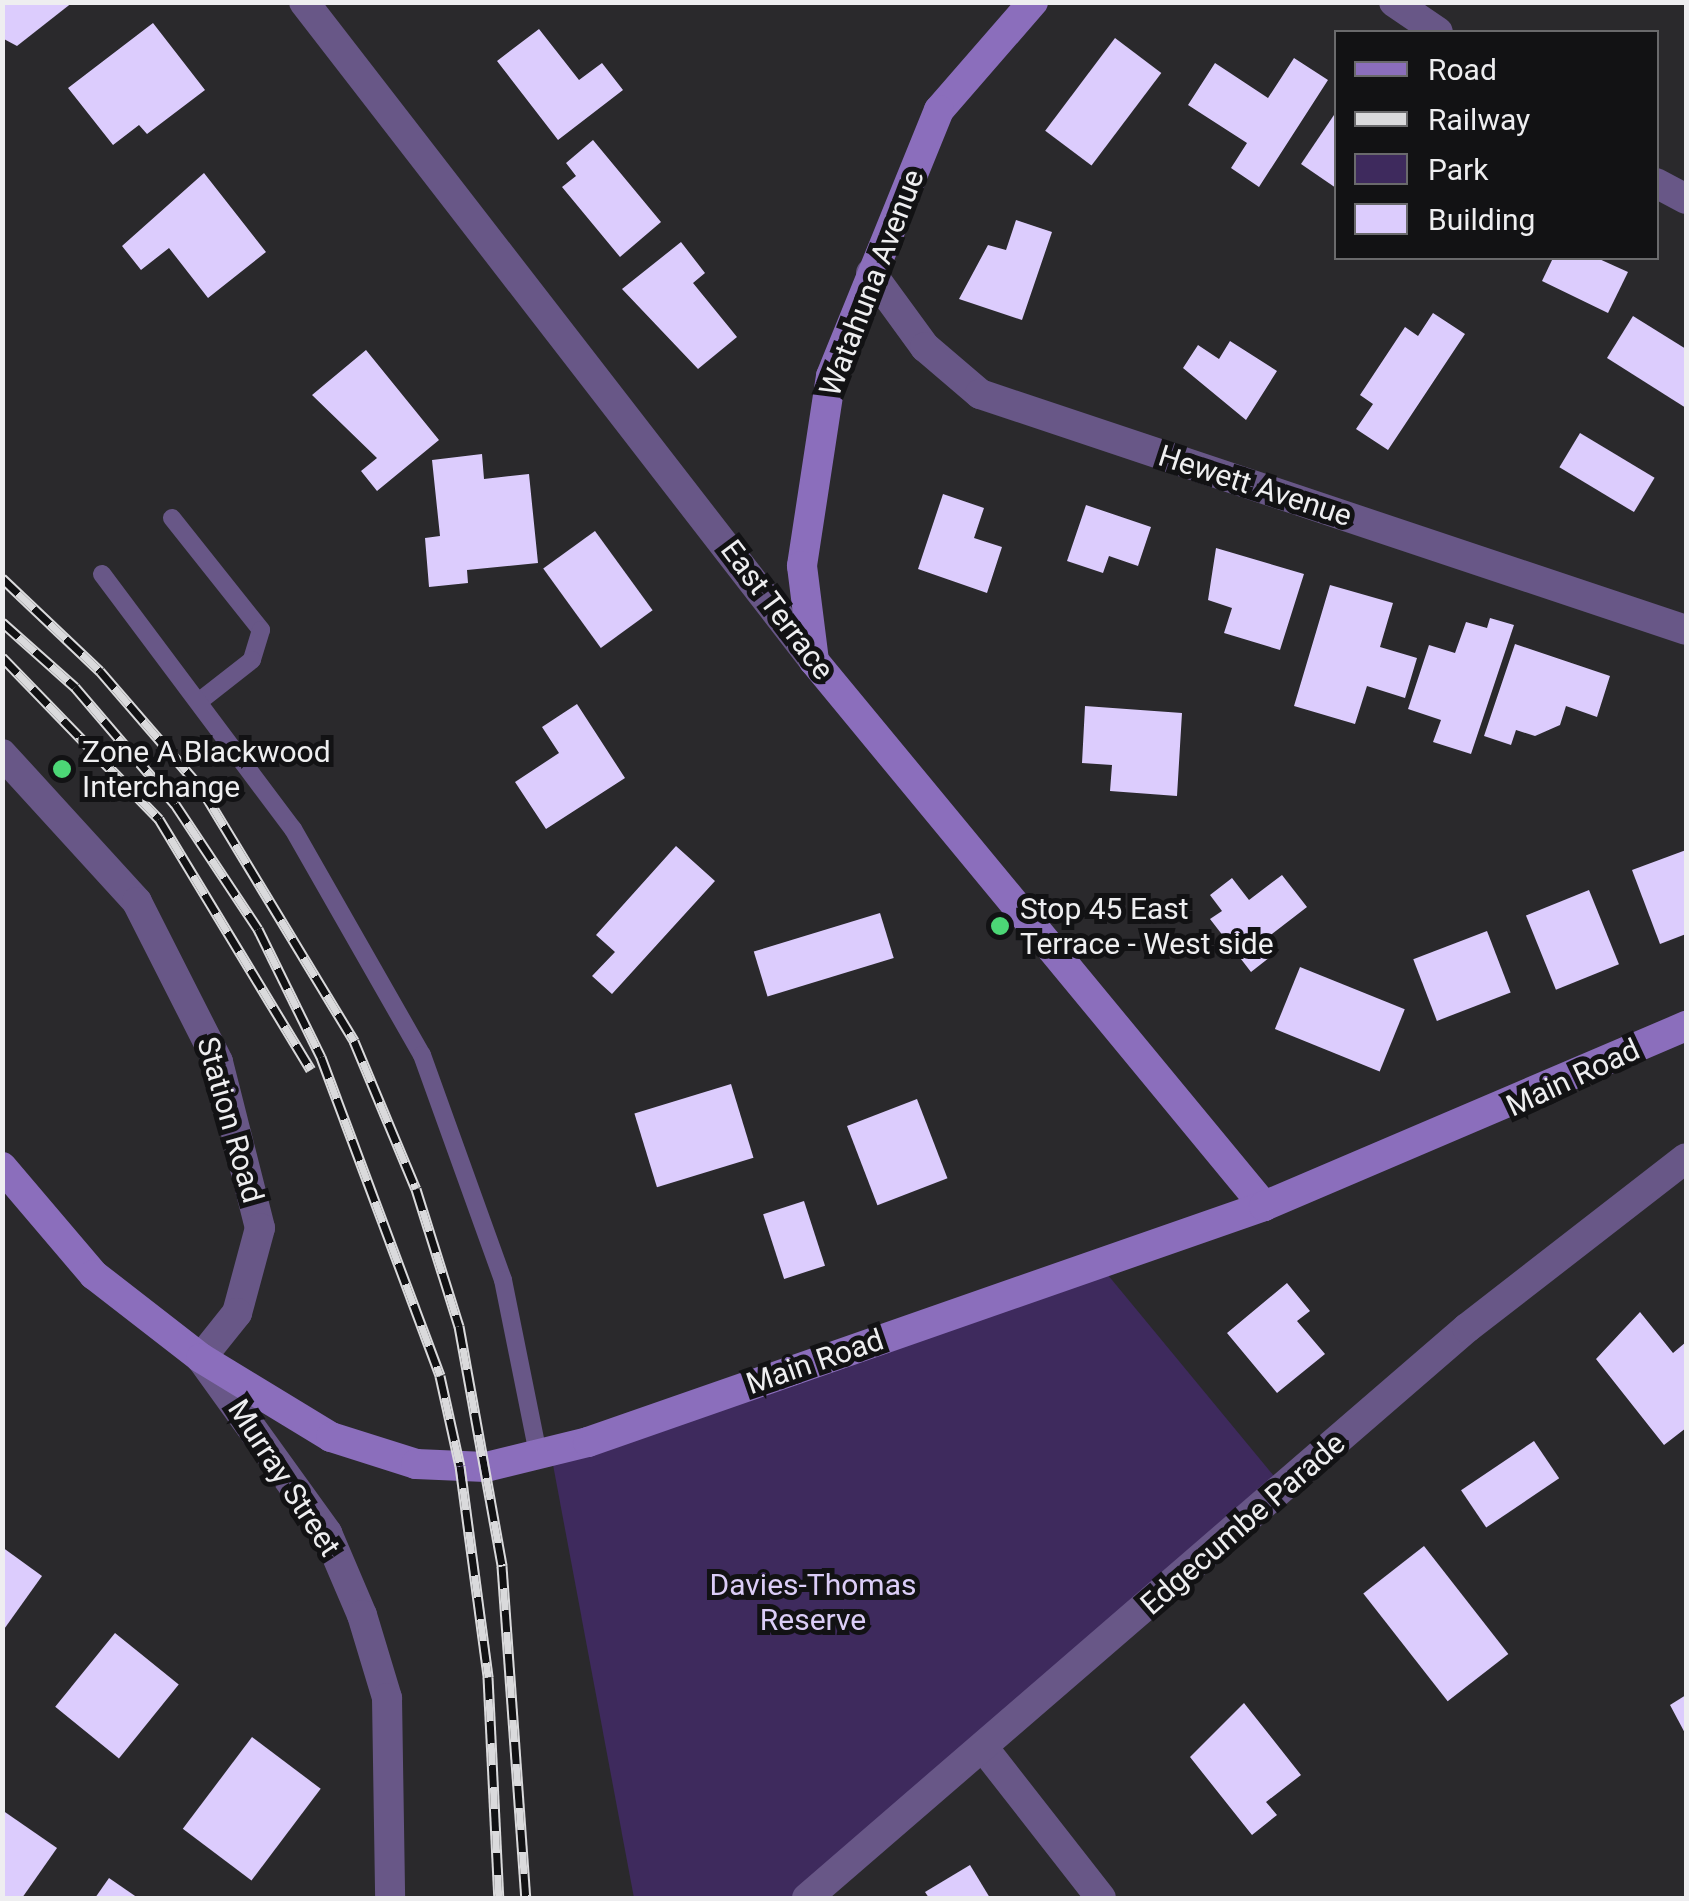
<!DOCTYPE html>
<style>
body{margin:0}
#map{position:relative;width:1689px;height:1901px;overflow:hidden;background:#2a292c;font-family:Roboto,sans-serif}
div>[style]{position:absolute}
.green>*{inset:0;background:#3e2a5d}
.building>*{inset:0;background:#dcccfd;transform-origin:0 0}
.lane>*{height:18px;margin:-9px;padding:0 9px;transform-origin:9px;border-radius:9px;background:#685787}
.street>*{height:30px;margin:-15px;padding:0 15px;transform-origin:15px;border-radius:15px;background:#685787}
.secondary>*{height:30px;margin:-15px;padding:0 15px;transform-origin:15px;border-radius:15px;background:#8b6ebc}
.rail>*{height:11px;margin-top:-5.5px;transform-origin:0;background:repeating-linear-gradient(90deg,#121214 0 22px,#dadadc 0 44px);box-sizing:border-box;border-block:2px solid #dadadc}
.dots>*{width:28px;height:28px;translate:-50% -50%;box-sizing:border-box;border:5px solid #121214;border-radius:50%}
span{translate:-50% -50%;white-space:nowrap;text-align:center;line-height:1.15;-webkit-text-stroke:10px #121214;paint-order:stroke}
.street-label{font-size:30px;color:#eeeef0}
.poi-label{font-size:30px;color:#eeeef0}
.left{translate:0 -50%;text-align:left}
.park-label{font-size:30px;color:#dbcdf7}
.frame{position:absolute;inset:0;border:5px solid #eeeef0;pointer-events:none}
.legend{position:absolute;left:1334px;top:30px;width:325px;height:230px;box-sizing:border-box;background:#121214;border:2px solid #6a6a6c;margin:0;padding:12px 18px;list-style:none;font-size:30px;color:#eeeef0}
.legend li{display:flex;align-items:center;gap:20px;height:50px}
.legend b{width:50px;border:2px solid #6a6a6c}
</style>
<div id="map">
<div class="green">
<i style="clip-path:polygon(1098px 1263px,1283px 1487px,807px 1898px,634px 1898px,551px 1454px)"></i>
</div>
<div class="building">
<i style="clip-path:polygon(2px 2px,73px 2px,17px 46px,2px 38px)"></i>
<i style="clip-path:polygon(153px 23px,205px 90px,147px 134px,139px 125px,113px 145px,68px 88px)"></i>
<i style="clip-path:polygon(539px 29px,579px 80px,602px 63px,623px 90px,558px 140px,497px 61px)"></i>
<i style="left:1115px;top:38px;width:58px;height:116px;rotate:37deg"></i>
<i style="clip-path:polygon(1294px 58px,1328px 80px,1259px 187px,1231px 168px,1247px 143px,1188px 105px,1215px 63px,1268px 98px)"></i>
<i style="clip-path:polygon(1336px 112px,1336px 188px,1301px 164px)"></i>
<i style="clip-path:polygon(593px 140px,661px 222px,620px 257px,562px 187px,576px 176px,566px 163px)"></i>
<i style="clip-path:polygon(204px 173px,266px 252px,208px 298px,169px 248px,141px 270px,122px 246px)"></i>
<i style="clip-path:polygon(1016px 220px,1052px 232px,1022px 320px,959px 299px,988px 245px,1006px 250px)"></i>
<i style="clip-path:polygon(681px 242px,705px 273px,693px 283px,737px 337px,698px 369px,622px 289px)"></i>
<i style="clip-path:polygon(1553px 258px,1597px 258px,1628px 272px,1608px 313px,1542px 281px)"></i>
<i style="clip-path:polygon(1433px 313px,1465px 334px,1388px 450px,1356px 429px,1373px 404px,1360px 395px,1405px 327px,1418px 336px)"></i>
<i style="clip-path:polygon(1633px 316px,1686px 349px,1686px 408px,1607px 358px)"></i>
<i style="clip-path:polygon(1230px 341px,1277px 371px,1246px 420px,1183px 368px,1198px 345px,1219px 359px)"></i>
<i style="clip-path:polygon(366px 350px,439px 440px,377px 491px,361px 471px,377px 458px,312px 395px)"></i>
<i style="left:1580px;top:433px;width:87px;height:40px;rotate:31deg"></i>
<i style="clip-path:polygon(482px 454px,484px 479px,529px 474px,538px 563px,467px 570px,468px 583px,429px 587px,425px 538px,440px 536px,432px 460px)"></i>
<i style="clip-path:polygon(943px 494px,984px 508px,974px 538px,1002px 547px,987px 593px,918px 569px)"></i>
<i style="clip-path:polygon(1086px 505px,1151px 527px,1138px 566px,1109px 556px,1103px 573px,1067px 561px)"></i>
<i style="left:595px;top:531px;width:98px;height:64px;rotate:54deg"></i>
<i style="clip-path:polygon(1216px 548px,1304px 574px,1280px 650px,1224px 633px,1232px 608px,1208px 600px)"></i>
<i style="clip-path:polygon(1330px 585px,1393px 603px,1380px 647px,1417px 658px,1405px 698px,1367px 686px,1355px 724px,1294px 706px)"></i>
<i style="clip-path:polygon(1490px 618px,1514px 625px,1471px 754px,1433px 742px,1441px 720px,1408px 709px,1429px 645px,1455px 653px,1466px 622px,1487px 628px)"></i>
<i style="clip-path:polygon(1515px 644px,1610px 676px,1597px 717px,1566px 706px,1560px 725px,1535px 736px,1516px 730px,1511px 745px,1484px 736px)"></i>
<i style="clip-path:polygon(577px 704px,625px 778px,546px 829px,515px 782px,559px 753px,542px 727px)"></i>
<i style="clip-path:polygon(1085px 706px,1182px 713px,1177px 796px,1110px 791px,1112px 765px,1082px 763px)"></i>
<i style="clip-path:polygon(676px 846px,715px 881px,612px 994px,592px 976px,615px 952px,596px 935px)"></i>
<i style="clip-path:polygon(1686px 850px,1686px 934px,1660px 944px,1632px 870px)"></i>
<i style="clip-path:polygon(1282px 875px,1307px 907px,1264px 940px,1274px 954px,1251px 972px,1210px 919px,1222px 911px,1210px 895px,1232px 878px,1249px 900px)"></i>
<i style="left:1589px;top:890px;width:80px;height:68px;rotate:68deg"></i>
<i style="left:880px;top:913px;width:47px;height:132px;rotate:73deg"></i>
<i style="left:1487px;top:931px;width:66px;height:79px;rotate:69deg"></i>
<i style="left:1300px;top:967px;width:113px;height:67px;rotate:22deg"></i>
<i style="left:731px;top:1084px;width:77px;height:101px;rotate:73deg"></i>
<i style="left:917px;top:1099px;width:85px;height:75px;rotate:69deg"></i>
<i style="left:804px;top:1201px;width:68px;height:43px;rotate:72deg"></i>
<i style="clip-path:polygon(1287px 1283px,1310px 1311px,1297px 1321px,1325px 1354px,1277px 1393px,1227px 1333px)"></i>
<i style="clip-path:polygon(1640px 1312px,1673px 1353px,1686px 1342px,1686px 1428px,1664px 1445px,1596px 1359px)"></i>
<i style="left:1534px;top:1441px;width:45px;height:88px;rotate:56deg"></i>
<i style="left:1424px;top:1546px;width:137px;height:77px;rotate:52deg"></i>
<i style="clip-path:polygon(2px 1547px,42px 1576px,2px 1632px)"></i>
<i style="left:115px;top:1633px;width:82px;height:95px;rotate:39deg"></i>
<i style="clip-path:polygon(1686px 1695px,1686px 1735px,1670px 1705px)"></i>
<i style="clip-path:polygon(1244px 1703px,1301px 1775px,1266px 1802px,1277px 1815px,1252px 1835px,1190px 1757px)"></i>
<i style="left:252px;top:1737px;width:86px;height:115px;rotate:37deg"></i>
<i style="clip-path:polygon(2px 1810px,57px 1848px,22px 1898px,2px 1897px)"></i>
<i style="clip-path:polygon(970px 1865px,990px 1898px,929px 1898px,925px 1892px)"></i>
<i style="clip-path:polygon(109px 1878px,138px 1898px,95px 1898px)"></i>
</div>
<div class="lane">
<i style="left:172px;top:518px;width:143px;rotate:51.5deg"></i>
<i style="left:261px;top:630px;width:31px;rotate:107deg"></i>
<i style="left:252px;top:660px;width:63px;rotate:142deg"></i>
<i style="left:102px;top:574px;width:319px;rotate:53.2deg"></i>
<i style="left:293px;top:829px;width:260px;rotate:60.3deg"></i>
<i style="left:422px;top:1055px;width:239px;rotate:70.2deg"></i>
<i style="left:503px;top:1280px;width:182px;rotate:78.6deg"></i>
</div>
<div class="street">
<i style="left:304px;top:2px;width:833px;rotate:52.26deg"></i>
<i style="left:1394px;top:2px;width:53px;rotate:34.3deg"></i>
<i style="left:1656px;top:183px;width:34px;rotate:28deg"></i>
<i style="left:871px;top:273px;width:92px;rotate:53.9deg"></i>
<i style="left:925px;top:347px;width:72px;rotate:40.5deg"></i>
<i style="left:980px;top:394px;width:744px;rotate:18.48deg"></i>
<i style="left:2px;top:754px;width:200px;rotate:47.6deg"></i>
<i style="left:137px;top:902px;width:179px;rotate:63.1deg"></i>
<i style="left:218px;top:1062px;width:171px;rotate:75.8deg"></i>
<i style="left:260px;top:1228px;width:88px;rotate:105.1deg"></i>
<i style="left:237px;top:1313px;width:58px;rotate:128.7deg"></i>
<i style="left:201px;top:1358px;width:216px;rotate:54.2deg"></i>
<i style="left:327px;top:1533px;width:89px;rotate:66.9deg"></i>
<i style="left:362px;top:1615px;width:87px;rotate:73.2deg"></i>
<i style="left:387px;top:1698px;width:200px;rotate:89.1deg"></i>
<i style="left:986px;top:1751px;width:187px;rotate:52deg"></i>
<i style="left:807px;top:1898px;width:872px;rotate:-40.82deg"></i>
<i style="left:1467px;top:1328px;width:277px;rotate:-37.8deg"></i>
</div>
<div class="secondary">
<i style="left:1033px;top:2px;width:143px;rotate:131deg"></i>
<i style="left:939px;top:110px;width:287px;rotate:112.1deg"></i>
<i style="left:831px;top:376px;width:192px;rotate:98.7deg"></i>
<i style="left:802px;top:566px;width:96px;rotate:82.8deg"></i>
<i style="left:814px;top:661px;width:707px;rotate:50.45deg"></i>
<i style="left:2px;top:1167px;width:142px;rotate:49.6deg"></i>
<i style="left:94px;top:1275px;width:135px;rotate:37.8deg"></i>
<i style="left:201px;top:1358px;width:152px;rotate:31.3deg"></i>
<i style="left:331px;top:1437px;width:89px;rotate:17.6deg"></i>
<i style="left:416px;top:1464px;width:70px;rotate:2.5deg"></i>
<i style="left:486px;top:1467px;width:105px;rotate:-13.8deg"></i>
<i style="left:588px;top:1442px;width:716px;rotate:-19.24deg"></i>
<i style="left:1264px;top:1206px;width:459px;rotate:-23.1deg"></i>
</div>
<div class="rail">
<i style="left:2px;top:578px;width:135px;rotate:43.5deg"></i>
<i style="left:100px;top:671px;width:155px;rotate:49.2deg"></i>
<i style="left:201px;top:788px;width:296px;rotate:58.8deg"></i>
<i style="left:354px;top:1041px;width:160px;rotate:67.3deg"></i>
<i style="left:416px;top:1189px;width:144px;rotate:72.6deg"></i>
<i style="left:459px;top:1326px;width:244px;rotate:79.8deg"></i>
<i style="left:502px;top:1566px;width:333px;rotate:85.9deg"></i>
<i style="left:2px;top:622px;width:98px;rotate:41.7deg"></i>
<i style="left:75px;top:687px;width:154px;rotate:49.5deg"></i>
<i style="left:175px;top:804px;width:150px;rotate:56.4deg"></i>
<i style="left:258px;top:929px;width:143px;rotate:63.8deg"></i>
<i style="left:321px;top:1057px;width:340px;rotate:69.5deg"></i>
<i style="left:440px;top:1376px;width:92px;rotate:77.5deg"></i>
<i style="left:460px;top:1466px;width:213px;rotate:82.4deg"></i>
<i style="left:488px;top:1677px;width:221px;rotate:87.2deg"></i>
<i style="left:2px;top:657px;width:226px;rotate:45.9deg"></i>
<i style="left:159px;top:819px;width:293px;rotate:58.8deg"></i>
</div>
<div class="dots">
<i style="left:62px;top:769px;background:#4cd676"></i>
<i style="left:1000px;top:926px;background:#4cd676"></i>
</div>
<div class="street-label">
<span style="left:872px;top:283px;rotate:-69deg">Watahuna Avenue</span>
<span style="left:1255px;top:486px;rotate:18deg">Hewett Avenue</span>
<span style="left:777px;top:610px;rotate:53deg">East Terrace</span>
<span style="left:1573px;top:1078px;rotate:-25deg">Main Road</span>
<span style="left:230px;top:1120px;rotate:74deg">Station Road</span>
<span style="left:815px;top:1362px;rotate:-19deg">Main Road</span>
<span style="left:284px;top:1478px;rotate:57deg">Murray Street</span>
<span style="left:1243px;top:1524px;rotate:-41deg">Edgecumbe Parade</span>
</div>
<div class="poi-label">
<span class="left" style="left:82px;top:769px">Zone A Blackwood<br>Interchange</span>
<span class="left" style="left:1020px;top:926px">Stop 45 East<br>Terrace - West side</span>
</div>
<div class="park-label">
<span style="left:813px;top:1602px">Davies-Thomas<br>Reserve</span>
</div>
<div class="frame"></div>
<ul class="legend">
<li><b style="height:12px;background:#8b6ebc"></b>Road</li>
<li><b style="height:12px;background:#dadadc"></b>Railway</li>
<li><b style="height:28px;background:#3e2a5d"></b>Park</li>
<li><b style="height:28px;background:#dcccfd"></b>Building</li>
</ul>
</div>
